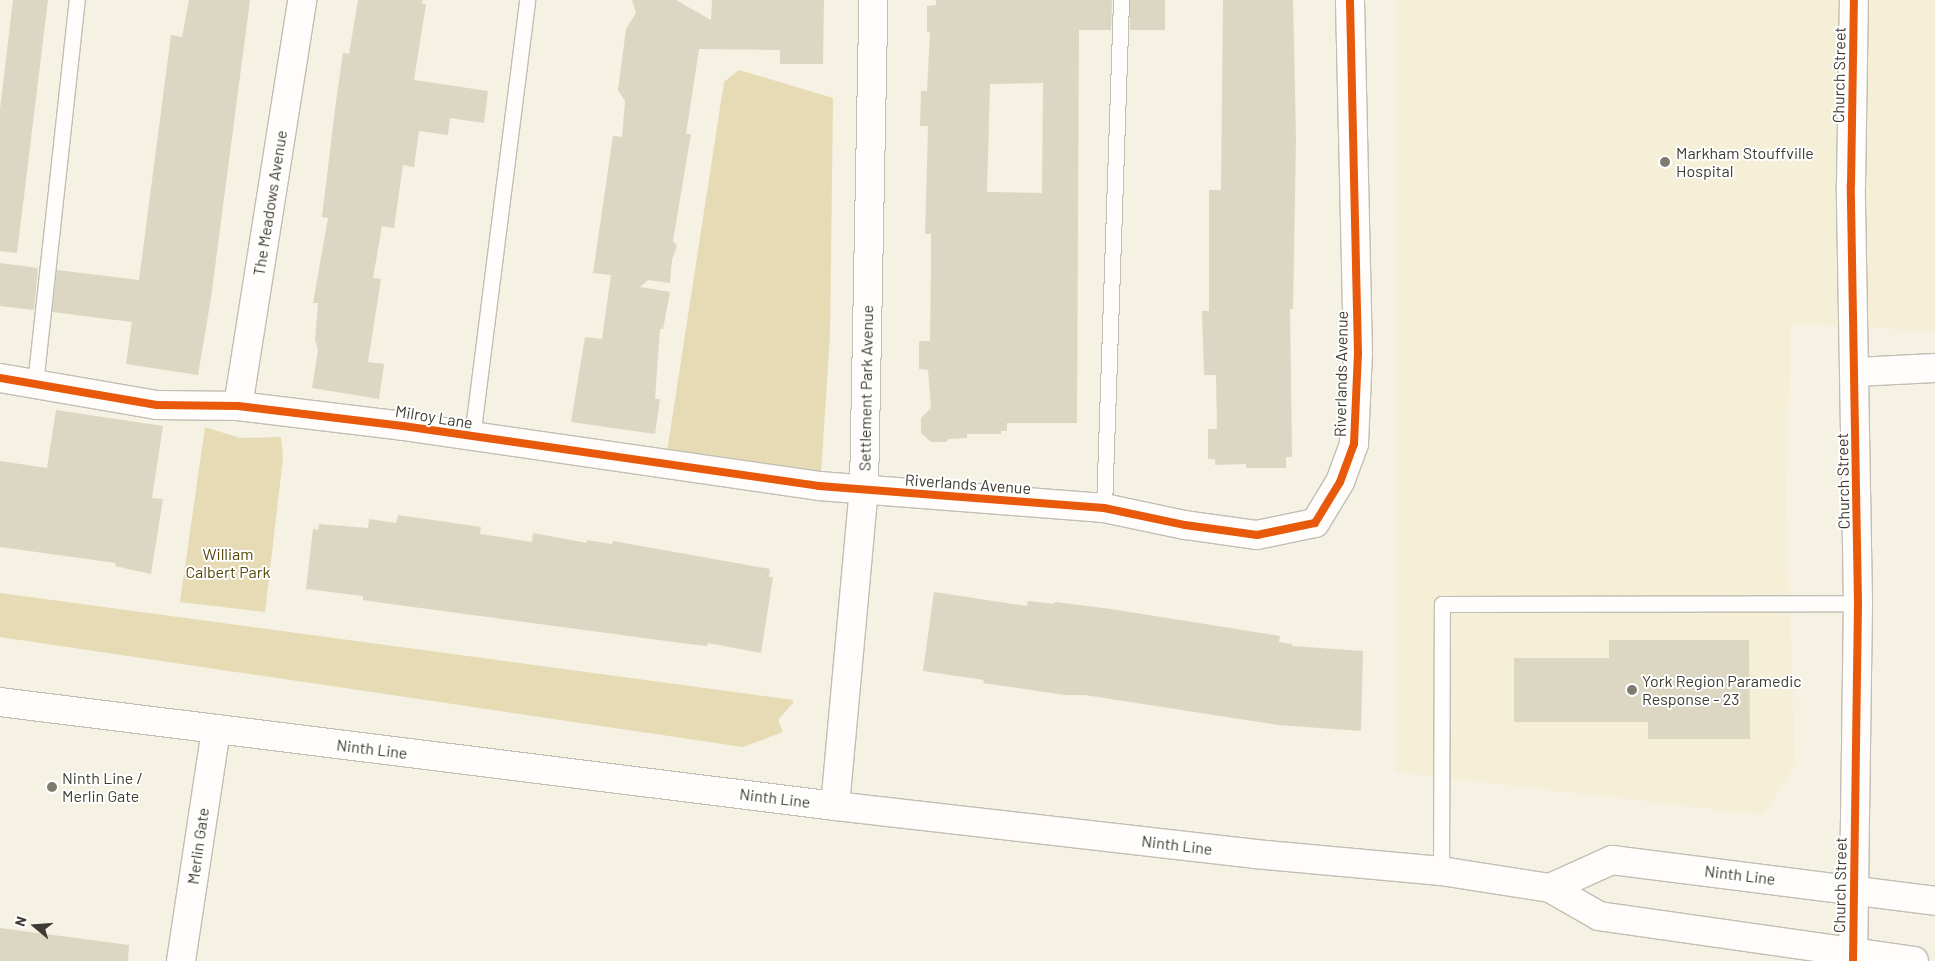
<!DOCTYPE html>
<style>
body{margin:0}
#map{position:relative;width:1935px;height:961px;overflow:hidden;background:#f5f1e3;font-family:Barlow,sans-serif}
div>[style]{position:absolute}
.built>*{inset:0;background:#f6efd7}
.green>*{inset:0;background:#e6dbb5}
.building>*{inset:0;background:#dcd7c2;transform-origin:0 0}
.roads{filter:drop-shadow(1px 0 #c1beb3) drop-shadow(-1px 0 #c1beb3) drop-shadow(0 1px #c1beb3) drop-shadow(0 -1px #c1beb3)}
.service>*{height:15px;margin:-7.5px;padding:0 7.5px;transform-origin:7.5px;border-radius:7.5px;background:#fefdfb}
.minor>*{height:28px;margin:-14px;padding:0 14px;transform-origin:14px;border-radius:14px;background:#fefdfb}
.tertiary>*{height:28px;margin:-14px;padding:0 14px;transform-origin:14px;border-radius:14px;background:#fefdfb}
.secondary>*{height:28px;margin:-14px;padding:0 14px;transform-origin:14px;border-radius:14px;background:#fefdfb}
.cycleway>*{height:8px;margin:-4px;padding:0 4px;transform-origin:4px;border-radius:4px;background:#e8590c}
.dots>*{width:14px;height:14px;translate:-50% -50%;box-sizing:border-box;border:2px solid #fff;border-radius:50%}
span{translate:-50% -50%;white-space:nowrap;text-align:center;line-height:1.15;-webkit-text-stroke:4px #fff;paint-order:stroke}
.street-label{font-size:16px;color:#3e3c32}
.poi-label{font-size:16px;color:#3e3c32}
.left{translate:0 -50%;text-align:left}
.park-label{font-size:16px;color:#554709}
.north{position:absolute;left:10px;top:901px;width:50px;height:50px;-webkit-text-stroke:4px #fff;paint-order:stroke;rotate:288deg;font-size:14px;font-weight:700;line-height:20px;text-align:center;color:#3e3c32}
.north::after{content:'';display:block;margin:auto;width:18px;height:22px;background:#3e3c32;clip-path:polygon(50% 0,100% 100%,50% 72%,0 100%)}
</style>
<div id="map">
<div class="built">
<i style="clip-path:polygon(1395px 0,1935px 0,1935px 331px,1791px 324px,1786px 497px,1795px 765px,1763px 815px,1395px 772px)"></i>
</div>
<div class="green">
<i style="clip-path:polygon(739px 70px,833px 98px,830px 334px,821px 473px,667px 452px,724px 82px)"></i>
<i style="clip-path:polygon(205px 427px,240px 438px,281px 437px,283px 458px,265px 612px,180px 602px)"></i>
<i style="clip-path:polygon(0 593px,793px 700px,793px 703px,778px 720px,783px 732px,743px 747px,0 637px)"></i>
</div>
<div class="building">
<i style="clip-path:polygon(13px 0,48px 0,17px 253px,0 251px,0 109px)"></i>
<i style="clip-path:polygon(189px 0,250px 0,211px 298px,198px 375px,126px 364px,132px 322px,52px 312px,57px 270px,139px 280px,171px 35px,182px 37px)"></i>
<i style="clip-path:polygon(358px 0,423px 0,422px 4px,426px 4px,414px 80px,488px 91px,484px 123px,450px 118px,448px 135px,419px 131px,414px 167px,403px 165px,394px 228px,382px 226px,373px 278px,381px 279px,368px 362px,384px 364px,379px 399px,312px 388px,318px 350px,315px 340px,318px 303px,313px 303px,328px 218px,322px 217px,336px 101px,343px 53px,349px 54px)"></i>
<i style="clip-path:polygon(632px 0,676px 0,711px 20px,712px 0,824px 0,823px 64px,780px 64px,780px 50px,699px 49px,686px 134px,691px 134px,673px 241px,677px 246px,672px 260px,670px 283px,648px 280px,640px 287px,670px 292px,663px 329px,660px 329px,655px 399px,660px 399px,655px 434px,571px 422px,585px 337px,602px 339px,611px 275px,593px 273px,613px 136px,622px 137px,625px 101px,618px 90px,626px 29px,636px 13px)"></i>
<i style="clip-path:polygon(evenodd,936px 0,1112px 0,1111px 30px,1079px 30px,1077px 423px,1007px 423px,1007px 431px,1001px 431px,1001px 434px,967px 434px,967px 438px,949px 439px,946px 442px,931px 442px,921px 433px,921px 418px,931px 408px,928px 370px,919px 369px,919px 341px,930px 341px,931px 265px,931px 234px,925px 234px,928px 126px,920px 126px,921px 91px,927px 91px,930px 32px,927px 32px,927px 6px,936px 5px,936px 0,1043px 83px,1042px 193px,987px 192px,990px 84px,1043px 83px)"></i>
<i style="left:1130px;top:0;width:35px;height:30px"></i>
<i style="clip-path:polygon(1223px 0,1293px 0,1296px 139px,1293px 309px,1290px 309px,1292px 457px,1286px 457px,1286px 468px,1246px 468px,1246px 464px,1215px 465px,1215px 459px,1208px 459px,1208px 429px,1217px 429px,1216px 375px,1204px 375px,1202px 311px,1209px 311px,1209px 190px,1221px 190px)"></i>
<i style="clip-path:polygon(0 263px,38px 268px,34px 310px,0 306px)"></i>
<i style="clip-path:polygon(56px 410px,163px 426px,152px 498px,163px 499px,151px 574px,115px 566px,116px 563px,0 547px,0 461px,47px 468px)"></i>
<i style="clip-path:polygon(398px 515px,481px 527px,480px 534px,532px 542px,533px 533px,587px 543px,587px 540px,612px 544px,613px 541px,770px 569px,769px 577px,773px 577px,761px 653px,708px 643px,707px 646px,689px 644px,383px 603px,363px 600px,363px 596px,306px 589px,313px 529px,318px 530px,319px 524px,368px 528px,369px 519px,396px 523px)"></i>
<i style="clip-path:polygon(934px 592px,1027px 606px,1028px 601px,1054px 604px,1055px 602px,1111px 609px,1280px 636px,1279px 642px,1292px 644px,1292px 646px,1363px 651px,1361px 731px,1278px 725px,1085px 695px,1065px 695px,983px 683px,984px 680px,923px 671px)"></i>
<i style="clip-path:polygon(1609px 640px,1749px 640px,1750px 739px,1648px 739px,1648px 722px,1514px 722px,1514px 658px,1609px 658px)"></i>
<i style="clip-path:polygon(0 928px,129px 945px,128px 961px,0 961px)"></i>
</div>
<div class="roads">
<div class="service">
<i style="left:35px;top:384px;width:386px;rotate:-83.8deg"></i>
<i style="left:472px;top:437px;width:440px;rotate:-82.8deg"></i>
<i style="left:1104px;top:508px;width:508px;rotate:-88.08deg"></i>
<i style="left:1441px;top:871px;width:267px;rotate:-89.8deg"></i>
<i style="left:1442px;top:604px;width:416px;rotate:-0.1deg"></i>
</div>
<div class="minor">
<i style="left:1856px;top:372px;width:79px;rotate:-2.9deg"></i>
<i style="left:0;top:378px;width:159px;rotate:9.8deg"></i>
<i style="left:157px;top:405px;width:81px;rotate:0.7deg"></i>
<i style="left:238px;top:406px;width:166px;rotate:6.9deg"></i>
<i style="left:403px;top:426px;width:420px;rotate:8.2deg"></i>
<i style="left:819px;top:486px;width:286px;rotate:4.4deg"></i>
<i style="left:1104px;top:508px;width:83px;rotate:11.9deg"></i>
<i style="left:1185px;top:525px;width:73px;rotate:7.9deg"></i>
<i style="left:1257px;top:535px;width:59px;rotate:-11.7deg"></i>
<i style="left:1315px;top:523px;width:48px;rotate:-58.6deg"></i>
<i style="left:1340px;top:482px;width:40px;rotate:-69.8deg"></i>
<i style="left:1354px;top:444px;width:90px;rotate:-87.5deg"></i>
<i style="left:1358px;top:354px;width:354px;rotate:-91.3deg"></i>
<i style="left:238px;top:406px;width:411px;rotate:-81deg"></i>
<i style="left:835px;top:806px;width:318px;rotate:-84.8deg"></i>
<i style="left:864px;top:489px;width:489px;rotate:-88.9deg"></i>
<i style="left:181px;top:961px;width:234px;rotate:-81.4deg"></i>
</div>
<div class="tertiary">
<i style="left:1853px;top:961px;width:358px;rotate:-89.2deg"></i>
<i style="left:1858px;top:603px;width:418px;rotate:-91deg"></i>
<i style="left:1851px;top:185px;width:185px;rotate:-89.1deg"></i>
</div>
<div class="secondary">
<i style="left:0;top:702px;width:841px;rotate:7.1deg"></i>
<i style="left:835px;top:806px;width:423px;rotate:6.5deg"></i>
<i style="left:1255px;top:854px;width:187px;rotate:5.2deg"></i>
<i style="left:1441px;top:871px;width:110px;rotate:8.9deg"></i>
<i style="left:1550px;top:888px;width:56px;rotate:29.7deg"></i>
<i style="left:1599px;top:916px;width:318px;rotate:8.1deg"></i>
<i style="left:1550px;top:888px;width:68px;rotate:-24.3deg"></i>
<i style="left:1612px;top:860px;width:326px;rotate:7.2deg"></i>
</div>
</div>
<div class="cycleway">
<i style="left:0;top:378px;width:159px;rotate:9.8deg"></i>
<i style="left:157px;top:405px;width:81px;rotate:0.7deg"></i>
<i style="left:238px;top:406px;width:166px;rotate:6.9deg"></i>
<i style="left:403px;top:426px;width:420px;rotate:8.2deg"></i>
<i style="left:819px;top:486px;width:286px;rotate:4.4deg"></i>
<i style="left:1104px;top:508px;width:83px;rotate:11.9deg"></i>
<i style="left:1185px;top:525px;width:73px;rotate:7.9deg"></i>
<i style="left:1257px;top:535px;width:59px;rotate:-11.7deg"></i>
<i style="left:1315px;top:523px;width:48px;rotate:-58.6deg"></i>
<i style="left:1340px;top:482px;width:40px;rotate:-69.8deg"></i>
<i style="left:1354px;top:444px;width:90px;rotate:-87.5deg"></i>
<i style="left:1358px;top:354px;width:354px;rotate:-91.3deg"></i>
<i style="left:1853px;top:961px;width:358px;rotate:-89.2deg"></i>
<i style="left:1858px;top:603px;width:418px;rotate:-91deg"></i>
<i style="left:1851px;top:185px;width:185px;rotate:-89.1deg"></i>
</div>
<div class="dots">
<i style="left:1665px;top:162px;background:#7e7b70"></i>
<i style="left:1632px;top:690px;background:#7e7b70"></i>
<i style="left:52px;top:787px;background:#7e7b70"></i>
</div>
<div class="street-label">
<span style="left:1839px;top:75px;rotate:-89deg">Church Street</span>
<span style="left:270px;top:203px;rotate:-81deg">The Meadows Avenue</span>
<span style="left:1341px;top:374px;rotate:-89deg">Riverlands Avenue</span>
<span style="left:866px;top:388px;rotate:-89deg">Settlement Park Avenue</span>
<span style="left:434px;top:417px;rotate:9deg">Milroy Lane</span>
<span style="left:1843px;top:481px;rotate:-91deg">Church Street</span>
<span style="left:968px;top:484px;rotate:4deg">Riverlands Avenue</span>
<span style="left:372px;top:749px;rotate:7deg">Ninth Line</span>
<span style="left:775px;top:798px;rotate:7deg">Ninth Line</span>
<span style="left:1177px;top:845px;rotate:7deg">Ninth Line</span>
<span style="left:198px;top:846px;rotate:-82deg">Merlin Gate</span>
<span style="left:1740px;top:875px;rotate:7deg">Ninth Line</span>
<span style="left:1840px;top:885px;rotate:-89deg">Church Street</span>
</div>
<div class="poi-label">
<span class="left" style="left:1676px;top:162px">Markham Stouffville<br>Hospital</span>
<span class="left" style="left:1642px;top:690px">York Region Paramedic<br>Response - 23</span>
<span class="left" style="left:62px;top:787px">Ninth Line /<br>Merlin Gate</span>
</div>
<div class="park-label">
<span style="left:228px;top:563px">William<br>Calbert Park</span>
</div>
<div class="north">N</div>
</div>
